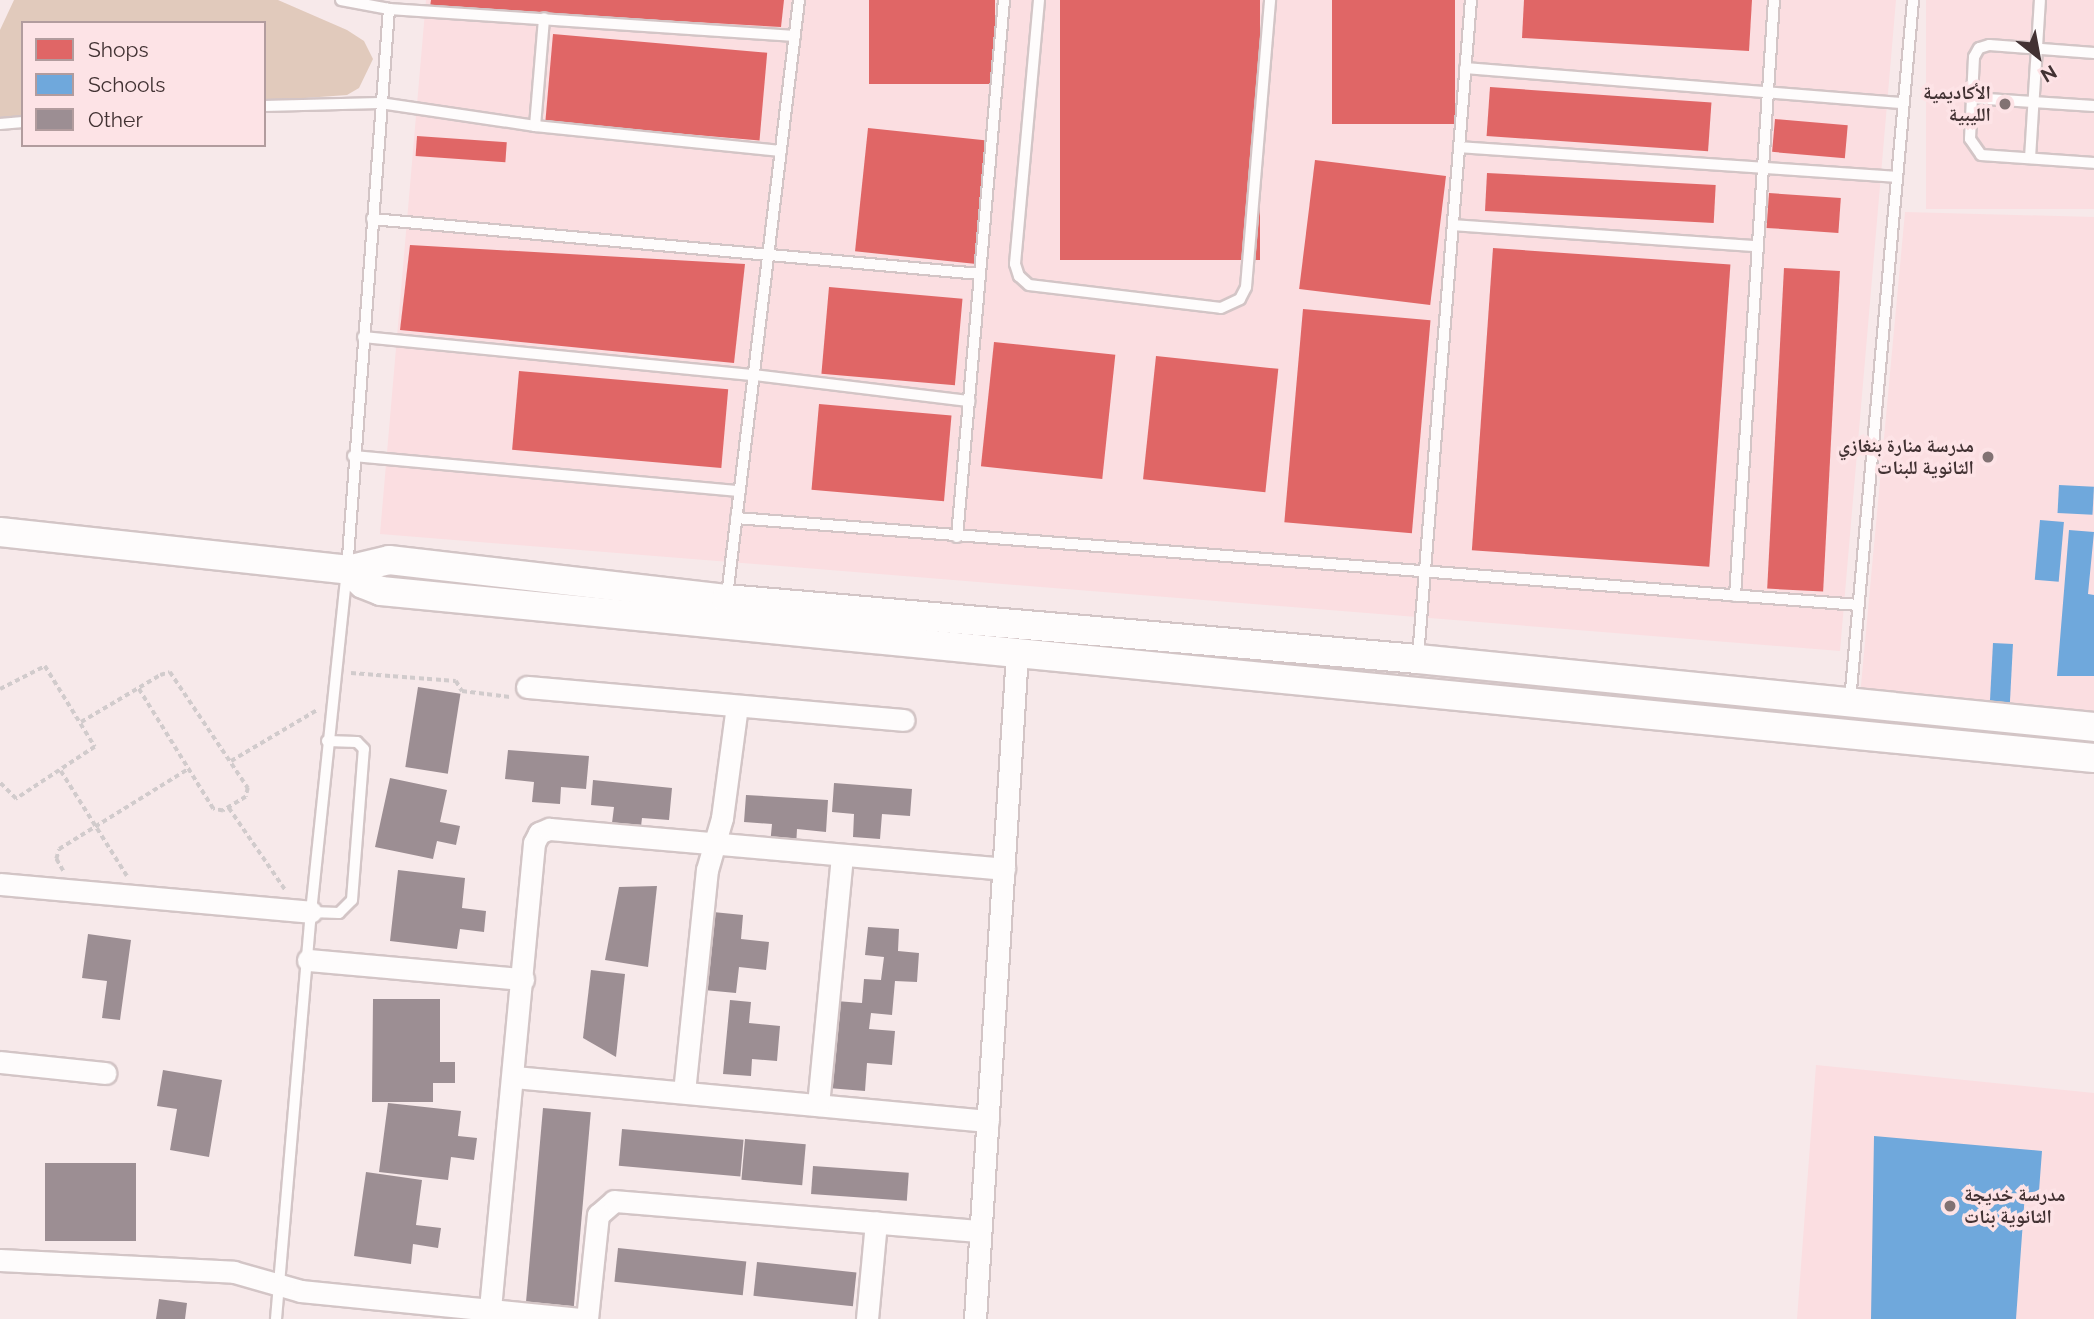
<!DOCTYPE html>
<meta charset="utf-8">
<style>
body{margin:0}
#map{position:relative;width:2094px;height:1319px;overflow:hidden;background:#f7e9ea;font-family:Raleway,"Noto Naskh Arabic",sans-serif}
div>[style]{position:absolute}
.built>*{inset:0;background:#fbdee1;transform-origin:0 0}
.green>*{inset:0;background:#e1cabc}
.shops>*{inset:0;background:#e06666;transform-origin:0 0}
.schools>*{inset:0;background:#6fa8dc;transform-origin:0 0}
.building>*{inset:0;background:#9c8e93;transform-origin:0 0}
.path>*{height:3.5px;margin-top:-1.75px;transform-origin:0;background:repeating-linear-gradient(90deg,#d1cbcc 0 5px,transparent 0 8.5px)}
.roads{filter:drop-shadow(2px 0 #d3c5c6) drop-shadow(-2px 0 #d3c5c6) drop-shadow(0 2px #d3c5c6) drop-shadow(0 -2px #d3c5c6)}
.service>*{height:10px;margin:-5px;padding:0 5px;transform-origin:5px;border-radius:5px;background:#fefcfc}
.minor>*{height:21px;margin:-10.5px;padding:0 10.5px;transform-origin:10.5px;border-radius:10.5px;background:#fefcfc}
.secondary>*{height:28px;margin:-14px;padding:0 14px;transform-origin:14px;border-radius:14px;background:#fefcfc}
.dots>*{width:19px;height:19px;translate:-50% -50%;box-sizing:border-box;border:4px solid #fde3e6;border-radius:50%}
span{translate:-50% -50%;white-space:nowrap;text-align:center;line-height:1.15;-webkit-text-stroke:7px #fde3e6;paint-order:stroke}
.poi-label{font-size:19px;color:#423233;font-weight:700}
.right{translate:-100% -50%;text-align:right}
.left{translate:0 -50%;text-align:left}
.legend{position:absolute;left:21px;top:21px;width:245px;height:126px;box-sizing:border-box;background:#fde3e6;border:2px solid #b29c9e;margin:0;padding:9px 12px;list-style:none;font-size:21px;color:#423233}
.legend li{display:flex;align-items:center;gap:14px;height:35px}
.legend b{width:35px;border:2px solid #b29c9e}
.north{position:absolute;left:2003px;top:21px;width:70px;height:70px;-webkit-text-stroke:5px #fde3e6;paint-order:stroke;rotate:149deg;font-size:19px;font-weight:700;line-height:28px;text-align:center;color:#423233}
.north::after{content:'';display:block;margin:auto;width:24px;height:32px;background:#423233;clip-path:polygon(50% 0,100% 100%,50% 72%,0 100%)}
</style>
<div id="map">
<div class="built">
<i style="clip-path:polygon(426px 0,1896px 0,1840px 651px,380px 534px)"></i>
<i style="left:1926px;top:0;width:168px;height:209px"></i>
<i style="clip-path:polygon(1905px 212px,2094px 217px,2094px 718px,1860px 696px)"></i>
<i style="clip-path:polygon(1816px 1065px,2094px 1093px,2094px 1319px,1797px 1319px)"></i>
</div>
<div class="green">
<i style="clip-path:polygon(14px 0,278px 0,347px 30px,364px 41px,373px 59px,359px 88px,347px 95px,264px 101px,264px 23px,23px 23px,23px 119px,0 120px,0 30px)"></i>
</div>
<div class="shops">
<i style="clip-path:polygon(431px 0,784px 0,781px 27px,430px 7px)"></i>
<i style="left:869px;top:0;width:126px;height:84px"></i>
<i style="left:1060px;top:0;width:200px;height:260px"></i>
<i style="left:1332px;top:0;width:123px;height:124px"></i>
<i style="clip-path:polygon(1524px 0,1752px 0,1749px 51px,1522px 38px)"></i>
<i style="left:553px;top:34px;width:215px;height:88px;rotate:5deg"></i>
<i style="left:1490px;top:87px;width:222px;height:49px;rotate:4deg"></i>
<i style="left:1775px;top:119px;width:73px;height:33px;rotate:5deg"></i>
<i style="left:868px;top:128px;width:122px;height:124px;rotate:6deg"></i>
<i style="left:417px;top:136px;width:90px;height:20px;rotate:4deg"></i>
<i style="left:1315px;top:160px;width:132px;height:130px;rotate:7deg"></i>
<i style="left:1487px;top:173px;width:229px;height:38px;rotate:3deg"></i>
<i style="left:1769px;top:193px;width:72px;height:35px;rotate:4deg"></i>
<i style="clip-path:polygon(410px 245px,745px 264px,734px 363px,400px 330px)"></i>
<i style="left:1493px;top:248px;width:238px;height:303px;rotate:4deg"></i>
<i style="left:1784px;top:268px;width:56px;height:321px;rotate:3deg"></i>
<i style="left:829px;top:287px;width:134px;height:87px;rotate:5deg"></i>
<i style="left:1303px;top:309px;width:128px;height:214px;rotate:5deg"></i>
<i style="left:994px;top:342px;width:122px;height:125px;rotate:6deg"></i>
<i style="left:1156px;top:356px;width:123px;height:124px;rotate:6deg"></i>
<i style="left:519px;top:371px;width:210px;height:79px;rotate:5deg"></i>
<i style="left:819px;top:404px;width:133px;height:86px;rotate:5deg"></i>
</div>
<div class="schools">
<i style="left:2059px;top:485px;width:35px;height:28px;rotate:3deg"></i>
<i style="left:2040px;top:520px;width:24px;height:60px;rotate:5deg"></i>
<i style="clip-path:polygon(2069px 530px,2094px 532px,2088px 594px,2094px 595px,2094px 676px,2057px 676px)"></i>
<i style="left:1993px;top:643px;width:20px;height:65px;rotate:3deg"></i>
<i style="clip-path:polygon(1874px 1136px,2042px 1151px,2039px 1191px,2025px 1193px,2016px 1319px,1871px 1319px)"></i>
</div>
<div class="building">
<i style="left:418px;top:687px;width:43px;height:81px;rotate:9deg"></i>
<i style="clip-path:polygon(508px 750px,589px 756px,586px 789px,561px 787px,560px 804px,532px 802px,534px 782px,505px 779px)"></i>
<i style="clip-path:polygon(390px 778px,447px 790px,440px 822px,460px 826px,456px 845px,437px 841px,433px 859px,375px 847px)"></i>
<i style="clip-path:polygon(593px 780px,672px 788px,669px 820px,642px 818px,640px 835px,611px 831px,614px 807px,591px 805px)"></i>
<i style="clip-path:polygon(834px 783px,912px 789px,910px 816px,882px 814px,880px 839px,853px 837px,854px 814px,832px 812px)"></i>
<i style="clip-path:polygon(746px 795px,828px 800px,826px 832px,797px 829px,796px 847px,770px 845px,772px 824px,744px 822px)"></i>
<i style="clip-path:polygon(398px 870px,465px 878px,462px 908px,486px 911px,484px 932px,460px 929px,457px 949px,390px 941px)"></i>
<i style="clip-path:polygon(657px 886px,648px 967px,605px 960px,619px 887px)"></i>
<i style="clip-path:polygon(713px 912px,743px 915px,741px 939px,769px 942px,766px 970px,739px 967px,736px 993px,704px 990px)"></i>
<i style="clip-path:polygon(868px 927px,899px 929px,898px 951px,919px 953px,917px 982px,895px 981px,892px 1015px,871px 1013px,869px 1029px,895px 1031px,892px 1065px,867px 1063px,865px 1091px,828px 1088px,836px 1001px,862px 1003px,864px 979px,881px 980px,884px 957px,865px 955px)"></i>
<i style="clip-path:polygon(88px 934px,131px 940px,120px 1020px,102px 1018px,107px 981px,82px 978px)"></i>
<i style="clip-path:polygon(591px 970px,625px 974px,616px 1057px,583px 1038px)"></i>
<i style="clip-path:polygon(373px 999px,440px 999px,440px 1062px,455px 1062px,455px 1083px,433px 1083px,433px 1102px,372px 1102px)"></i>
<i style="clip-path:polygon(730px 1000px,751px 1002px,749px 1023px,780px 1026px,777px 1061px,752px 1059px,751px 1076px,723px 1074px)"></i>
<i style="clip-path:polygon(163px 1070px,222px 1080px,209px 1157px,170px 1150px,177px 1109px,157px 1106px)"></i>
<i style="clip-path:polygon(388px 1103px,461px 1111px,458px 1136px,477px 1138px,474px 1160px,451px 1157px,448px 1180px,379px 1172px)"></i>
<i style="left:543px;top:1108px;width:48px;height:195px;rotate:5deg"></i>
<i style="left:622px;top:1129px;width:122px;height:37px;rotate:5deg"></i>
<i style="left:745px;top:1139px;width:61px;height:41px;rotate:5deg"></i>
<i style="left:45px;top:1163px;width:91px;height:78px"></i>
<i style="left:813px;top:1166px;width:96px;height:28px;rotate:4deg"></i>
<i style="clip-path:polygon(366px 1172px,422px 1180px,416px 1225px,441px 1228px,438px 1248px,413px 1244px,411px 1264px,354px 1256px)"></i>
<i style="left:618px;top:1248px;width:129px;height:34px;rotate:6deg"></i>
<i style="left:757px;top:1262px;width:100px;height:34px;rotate:6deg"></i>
<i style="clip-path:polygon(159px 1299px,187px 1303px,185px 1319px,156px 1319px)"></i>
</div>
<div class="path">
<i style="left:351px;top:673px;width:105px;rotate:4.4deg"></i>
<i style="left:456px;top:681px;width:12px;rotate:59deg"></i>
<i style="left:462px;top:691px;width:49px;rotate:7deg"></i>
<i style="left:0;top:689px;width:51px;rotate:-27.1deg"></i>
<i style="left:45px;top:666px;width:95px;rotate:58.3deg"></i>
<i style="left:95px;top:747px;width:95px;rotate:146.6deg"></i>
<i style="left:16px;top:799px;width:23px;rotate:-135deg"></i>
<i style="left:81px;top:722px;width:92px;rotate:-30.7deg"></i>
<i style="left:160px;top:675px;width:10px;rotate:-17deg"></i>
<i style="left:170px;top:672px;width:140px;rotate:56.1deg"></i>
<i style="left:248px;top:788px;width:9px;rotate:103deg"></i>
<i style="left:246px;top:797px;width:27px;rotate:149deg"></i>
<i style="left:223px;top:811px;width:10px;rotate:-169deg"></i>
<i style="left:213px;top:809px;width:142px;rotate:-121.8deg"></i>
<i style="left:231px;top:761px;width:100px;rotate:-30.7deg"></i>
<i style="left:61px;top:771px;width:124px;rotate:57.8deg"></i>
<i style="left:229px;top:808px;width:101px;rotate:55.5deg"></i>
<i style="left:63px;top:871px;width:14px;rotate:-120deg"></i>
<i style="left:56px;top:859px;width:10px;rotate:-73deg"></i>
<i style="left:59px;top:849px;width:152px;rotate:-31.8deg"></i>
</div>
<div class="roads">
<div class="service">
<i style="left:341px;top:0;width:49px;rotate:10.6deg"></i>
<i style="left:389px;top:9px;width:407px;rotate:3.8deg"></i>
<i style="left:1039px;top:0;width:265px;rotate:95.2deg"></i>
<i style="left:1015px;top:264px;width:13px;rotate:72deg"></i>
<i style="left:1019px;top:276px;width:13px;rotate:42deg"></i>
<i style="left:1029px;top:285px;width:193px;rotate:6.8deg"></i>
<i style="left:1221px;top:308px;width:21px;rotate:-25deg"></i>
<i style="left:1240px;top:299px;width:13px;rotate:-63deg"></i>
<i style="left:1246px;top:287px;width:288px;rotate:-85.2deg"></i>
<i style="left:2094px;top:53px;width:105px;rotate:-175.6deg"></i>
<i style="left:1989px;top:45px;width:10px;rotate:163deg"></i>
<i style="left:1979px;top:48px;width:10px;rotate:119deg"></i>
<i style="left:1974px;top:57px;width:82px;rotate:92.8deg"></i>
<i style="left:1970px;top:139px;width:19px;rotate:55deg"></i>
<i style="left:1981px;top:155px;width:113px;rotate:4deg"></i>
<i style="left:1465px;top:68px;width:440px;rotate:4.6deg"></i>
<i style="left:1972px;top:98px;width:122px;rotate:3.8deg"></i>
<i style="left:264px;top:106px;width:116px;rotate:-1.5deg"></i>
<i style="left:380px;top:103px;width:157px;rotate:8.4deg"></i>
<i style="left:535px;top:126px;width:247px;rotate:5.8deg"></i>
<i style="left:0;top:124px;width:23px;rotate:-5deg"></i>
<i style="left:535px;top:126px;width:108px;rotate:-85.2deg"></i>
<i style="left:1459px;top:147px;width:439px;rotate:3.9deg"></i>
<i style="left:2030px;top:158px;width:158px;rotate:-86.4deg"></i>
<i style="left:372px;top:219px;width:610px;rotate:5.17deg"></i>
<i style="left:1453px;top:225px;width:303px;rotate:4deg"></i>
<i style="left:363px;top:337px;width:393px;rotate:5.6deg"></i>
<i style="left:754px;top:375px;width:217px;rotate:6.9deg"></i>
<i style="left:353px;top:456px;width:388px;rotate:5.2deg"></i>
<i style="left:736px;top:518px;width:1126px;rotate:4.43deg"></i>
<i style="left:957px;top:537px;width:539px;rotate:-85deg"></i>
<i style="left:727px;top:596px;width:600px;rotate:-83.11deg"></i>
<i style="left:1735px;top:596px;width:597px;rotate:-86.26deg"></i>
<i style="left:1418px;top:657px;width:659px;rotate:-85.39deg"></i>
<i style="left:1850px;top:701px;width:704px;rotate:-84.86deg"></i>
<i style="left:311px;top:912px;width:28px;rotate:2deg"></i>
<i style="left:339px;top:913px;width:18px;rotate:-45deg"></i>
<i style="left:352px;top:900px;width:151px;rotate:-85.5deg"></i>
<i style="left:364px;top:749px;width:10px;rotate:-135deg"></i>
<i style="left:357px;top:742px;width:30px;rotate:-178deg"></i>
<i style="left:276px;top:1319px;width:409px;rotate:-85.1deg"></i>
<i style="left:311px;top:912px;width:344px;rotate:-84deg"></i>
<i style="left:347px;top:570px;width:563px;rotate:-85.72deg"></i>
</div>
<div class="minor">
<i style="left:527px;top:687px;width:378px;rotate:5deg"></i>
<i style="left:0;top:884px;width:312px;rotate:5.1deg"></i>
<i style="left:308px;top:960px;width:216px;rotate:5.1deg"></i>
<i style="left:0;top:1062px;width:106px;rotate:6deg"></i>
<i style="left:514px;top:1077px;width:476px;rotate:5.3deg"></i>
<i style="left:684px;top:1092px;width:223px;rotate:-84.1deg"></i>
<i style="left:707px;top:870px;width:54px;rotate:-73.9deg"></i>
<i style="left:722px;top:818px;width:113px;rotate:-82.4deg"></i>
<i style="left:818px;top:1105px;width:250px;rotate:-84.5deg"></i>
<i style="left:0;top:1260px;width:234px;rotate:2.9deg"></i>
<i style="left:234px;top:1272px;width:70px;rotate:15.8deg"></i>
<i style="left:301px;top:1291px;width:280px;rotate:5.7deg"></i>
<i style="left:489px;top:1319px;width:478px;rotate:-84.6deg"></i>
<i style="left:534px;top:843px;width:11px;rotate:-63deg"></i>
<i style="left:539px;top:833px;width:11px;rotate:-22deg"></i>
<i style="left:549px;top:829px;width:457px;rotate:5deg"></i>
<i style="left:587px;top:1319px;width:105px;rotate:-84deg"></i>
<i style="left:598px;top:1215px;width:21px;rotate:-41deg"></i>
<i style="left:614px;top:1201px;width:367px;rotate:4.7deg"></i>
<i style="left:867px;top:1319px;width:97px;rotate:-84.7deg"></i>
<i style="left:975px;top:1319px;width:667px;rotate:-86.39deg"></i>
</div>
<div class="secondary">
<i style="left:0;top:532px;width:349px;rotate:6.2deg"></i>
<i style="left:347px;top:570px;width:43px;rotate:-13.4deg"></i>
<i style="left:389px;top:560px;width:339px;rotate:6.6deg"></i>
<i style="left:726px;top:599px;width:695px;rotate:4.96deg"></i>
<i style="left:1418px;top:659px;width:679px;rotate:5.74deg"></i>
<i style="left:347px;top:570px;width:21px;rotate:41deg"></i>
<i style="left:363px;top:584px;width:19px;rotate:21deg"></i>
<i style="left:381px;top:591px;width:1721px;rotate:5.57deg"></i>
</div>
</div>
<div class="dots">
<i style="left:2005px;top:104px;background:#817273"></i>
<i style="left:1988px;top:457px;background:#817273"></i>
<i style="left:1950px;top:1206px;background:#817273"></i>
</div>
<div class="poi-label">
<span class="right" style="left:1991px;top:104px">الأكاديمية<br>الليبية</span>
<span class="right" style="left:1974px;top:457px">مدرسة منارة بنغازي<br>الثانوية للبنات</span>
<span class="left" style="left:1964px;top:1206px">مدرسة خديجة<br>الثانوية بنات</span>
</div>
<ul class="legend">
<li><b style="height:19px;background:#e06666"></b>Shops</li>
<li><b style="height:19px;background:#6fa8dc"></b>Schools</li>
<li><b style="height:19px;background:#9c8e93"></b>Other</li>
</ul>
<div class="north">N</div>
</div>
